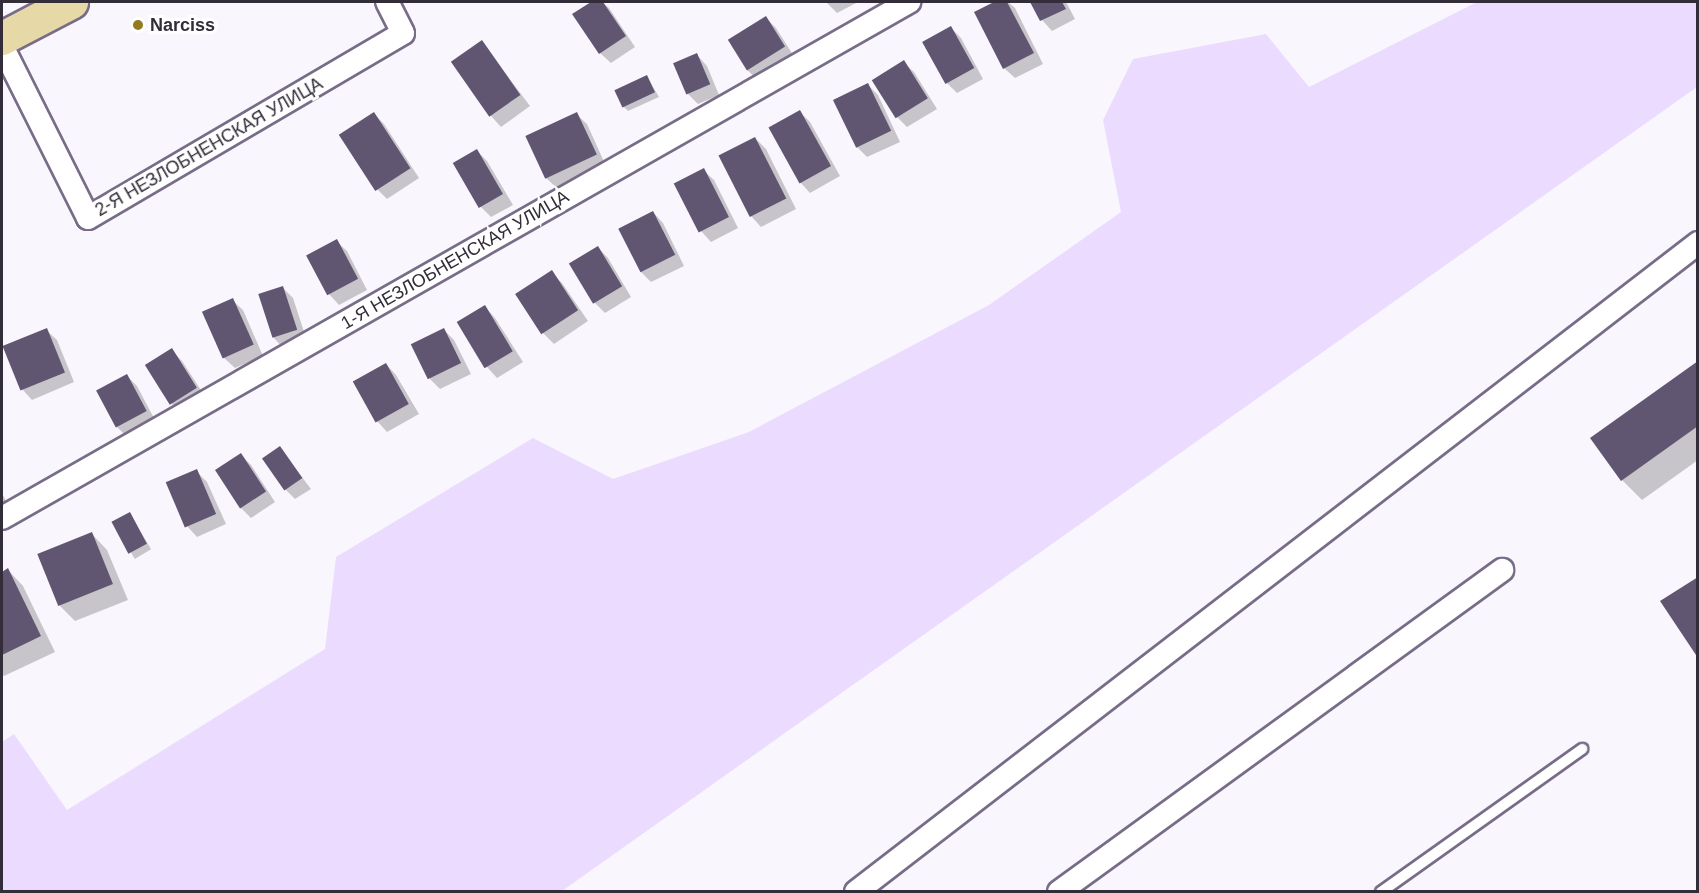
<!DOCTYPE html>
<meta charset="utf-8">
<style>
body{margin:0}
#map{position:relative;width:1699px;height:893px;overflow:hidden;background:#f9f7fd;font-family:Helvetica,sans-serif}
div>[style]{position:absolute}
.green>*{inset:0;background:#ebdcff}
.shadow>*{inset:0;background:#0003;transform-origin:0 0}
.building>*{inset:0;background:#615671;transform-origin:0 0}
.roads{filter:drop-shadow(2px 0 #786c88) drop-shadow(-2px 0 #786c88) drop-shadow(0 2px #786c88) drop-shadow(0 -2px #786c88)}
.lane>*{height:10px;margin:-5px;padding:0 5px;transform-origin:5px;border-radius:5px;background:#fff}
.street>*{height:22px;margin:-11px;padding:0 11px;transform-origin:11px;border-radius:11px;background:#fff}
.primary>*{height:33px;margin:-16.5px;padding:0 16.5px;transform-origin:16.5px;border-radius:16.5px;background:#e6d8a7}
.dots>*{width:16px;height:16px;translate:-50% -50%;box-sizing:border-box;border:3px solid #fff;border-radius:50%}
span{translate:-50% -50%;white-space:nowrap;text-align:center;line-height:1.15;-webkit-text-stroke:6px #fff;paint-order:stroke}
.poi-label{font-size:18px;color:#322d39;font-weight:700}
.left{translate:0 -50%;text-align:left}
.street-label{font-size:18px;color:#322d39}
.frame{position:absolute;inset:0;border:3px solid #322d39;pointer-events:none}
</style>
<div id="map">
<div class="green">
<i style="clip-path:polygon(1477px 2px,1697px 2px,1697px 87px,562px 891px,2px 891px,2px 742px,14px 734px,67px 810px,325px 649px,336px 557px,533px 438px,613px 479px,749px 432px,989px 305px,1121px 212px,1103px 120px,1133px 59px,1266px 34px,1309px 87px)"></i>
</div>
<div class="shadow">
<i style="clip-path:polygon(593px 2px,602px 2px,609px 8px,635px 47px,611px 63px,600px 53px,574px 15px)"></i>
<i style="clip-path:polygon(826px 2px,858px 2px,837px 13px)"></i>
<i style="clip-path:polygon(998px 2px,1008px 2px,1015px 8px,1043px 64px,1015px 78px,1004px 68px,976px 13px)"></i>
<i style="clip-path:polygon(1032px 2px,1066px 2px,1075px 19px,1052px 31px,1042px 20px)"></i>
<i style="clip-path:polygon(766px 18px,776px 28px,795px 58px,758px 80px,747px 70px)"></i>
<i style="clip-path:polygon(950px 27px,961px 38px,983px 79px,957px 93px,946px 82px,924px 41px)"></i>
<i style="clip-path:polygon(482px 42px,530px 106px,501px 127px,491px 116px)"></i>
<i style="clip-path:polygon(697px 55px,707px 66px,719px 95px,698px 104px,687px 93px)"></i>
<i style="clip-path:polygon(903px 62px,914px 72px,937px 109px,907px 127px,897px 117px,873px 80px)"></i>
<i style="clip-path:polygon(647px 77px,659px 97px,628px 111px,623px 106px)"></i>
<i style="clip-path:polygon(867px 84px,878px 95px,900px 142px,867px 157px,857px 147px)"></i>
<i style="clip-path:polygon(800px 112px,810px 122px,840px 176px,810px 193px,800px 182px,770px 128px)"></i>
<i style="clip-path:polygon(374px 114px,384px 124px,419px 178px,387px 199px,377px 189px)"></i>
<i style="clip-path:polygon(576px 114px,587px 124px,606px 166px,557px 188px,546px 178px)"></i>
<i style="clip-path:polygon(755px 138px,766px 149px,796px 209px,761px 227px,751px 216px,720px 156px)"></i>
<i style="clip-path:polygon(477px 151px,487px 161px,513px 205px,491px 217px,481px 207px)"></i>
<i style="clip-path:polygon(703px 170px,714px 180px,738px 228px,711px 242px,701px 231px)"></i>
<i style="clip-path:polygon(653px 212px,663px 223px,684px 266px,651px 282px,641px 272px,620px 228px)"></i>
<i style="clip-path:polygon(336px 241px,347px 251px,367px 290px,339px 305px,329px 294px,308px 256px)"></i>
<i style="clip-path:polygon(598px 248px,608px 258px,631px 297px,605px 313px,594px 302px)"></i>
<i style="clip-path:polygon(551px 272px,562px 283px,588px 321px,554px 344px,543px 333px,517px 295px)"></i>
<i style="clip-path:polygon(283px 288px,293px 298px,307px 341px,283px 348px,273px 337px)"></i>
<i style="clip-path:polygon(232px 300px,243px 310px,263px 356px,235px 368px,224px 358px,204px 312px)"></i>
<i style="clip-path:polygon(485px 307px,495px 318px,523px 362px,497px 378px,487px 367px,459px 323px)"></i>
<i style="clip-path:polygon(46px 330px,57px 340px,74px 382px,32px 400px,22px 389px)"></i>
<i style="clip-path:polygon(444px 330px,454px 340px,471px 374px,440px 389px,430px 379px)"></i>
<i style="clip-path:polygon(171px 350px,182px 361px,206px 398px,182px 414px,171px 403px)"></i>
<i style="clip-path:polygon(1698px 363px,1698px 460px,1642px 500px,1622px 480px)"></i>
<i style="clip-path:polygon(386px 364px,396px 375px,419px 414px,387px 432px,377px 421px)"></i>
<i style="clip-path:polygon(127px 376px,137px 386px,156px 422px,127px 437px,117px 427px)"></i>
<i style="clip-path:polygon(280px 448px,311px 489px,295px 499px,285px 489px)"></i>
<i style="clip-path:polygon(241px 455px,251px 465px,275px 502px,251px 518px,240px 507px)"></i>
<i style="clip-path:polygon(196px 471px,207px 482px,226px 524px,197px 537px,187px 526px)"></i>
<i style="clip-path:polygon(2px 493px,8px 505px,2px 509px)"></i>
<i style="left:130px;top:514px;width:41px;height:19px;rotate:59deg"></i>
<i style="clip-path:polygon(92px 534px,107px 550px,128px 600px,75px 621px,60px 606px)"></i>
<i style="clip-path:polygon(8px 570px,23px 586px,55px 652px,4px 676px,2px 674px,2px 573px)"></i>
</div>
<div class="building">
<i style="clip-path:polygon(591px 2px,603px 2px,626px 36px,599px 54px,572px 14px)"></i>
<i style="clip-path:polygon(994px 2px,1007px 2px,1034px 53px,1003px 69px,974px 12px)"></i>
<i style="clip-path:polygon(1030px 2px,1062px 2px,1066px 9px,1040px 21px)"></i>
<i style="left:766px;top:16px;width:36px;height:45px;rotate:58deg"></i>
<i style="left:951px;top:26px;width:48px;height:33px;rotate:61deg"></i>
<i style="left:482px;top:40px;width:67px;height:38px;rotate:55deg"></i>
<i style="left:697px;top:53px;width:34px;height:26px;rotate:67deg"></i>
<i style="left:904px;top:60px;width:45px;height:38px;rotate:58deg"></i>
<i style="left:647px;top:75px;width:19px;height:36px;rotate:65deg"></i>
<i style="left:868px;top:83px;width:53px;height:39px;rotate:64deg"></i>
<i style="left:800px;top:110px;width:64px;height:36px;rotate:61deg"></i>
<i style="left:374px;top:112px;width:67px;height:42px;rotate:57deg"></i>
<i style="left:577px;top:112px;width:47px;height:57px;rotate:65deg"></i>
<i style="left:755px;top:137px;width:69px;height:41px;rotate:63deg"></i>
<i style="left:477px;top:149px;width:52px;height:28px;rotate:60deg"></i>
<i style="left:704px;top:168px;width:55px;height:34px;rotate:63deg"></i>
<i style="left:653px;top:211px;width:49px;height:39px;rotate:63deg"></i>
<i style="left:337px;top:239px;width:45px;height:35px;rotate:62deg"></i>
<i style="left:598px;top:246px;width:47px;height:34px;rotate:59deg"></i>
<i style="left:552px;top:270px;width:48px;height:44px;rotate:57deg"></i>
<i style="left:283px;top:286px;width:46px;height:26px;rotate:72deg"></i>
<i style="left:233px;top:298px;width:51px;height:34px;rotate:66deg"></i>
<i style="left:485px;top:305px;width:54px;height:33px;rotate:59deg"></i>
<i style="left:47px;top:328px;width:48px;height:48px;rotate:68deg"></i>
<i style="left:444px;top:328px;width:39px;height:37px;rotate:64deg"></i>
<i style="left:172px;top:348px;width:47px;height:32px;rotate:58deg"></i>
<i style="clip-path:polygon(1698px 361px,1698px 426px,1621px 481px,1590px 438px)"></i>
<i style="left:386px;top:363px;width:47px;height:38px;rotate:61deg"></i>
<i style="left:127px;top:374px;width:42px;height:35px;rotate:62deg"></i>
<i style="left:280px;top:446px;width:39px;height:22px;rotate:55deg"></i>
<i style="left:241px;top:453px;width:46px;height:31px;rotate:57deg"></i>
<i style="left:197px;top:469px;width:49px;height:34px;rotate:67deg"></i>
<i style="left:130px;top:512px;width:36px;height:21px;rotate:62deg"></i>
<i style="left:92px;top:532px;width:56px;height:59px;rotate:68deg"></i>
<i style="clip-path:polygon(8px 568px,41px 636px,2px 655px,2px 572px)"></i>
<i style="clip-path:polygon(1698px 577px,1698px 658px,1660px 601px)"></i>
</div>
<div class="roads">
<div class="lane">
<i style="left:1381px;top:892px;width:247px;rotate:-35.4deg"></i>
</div>
<div class="street">
<i style="left:2px;top:46px;width:192px;rotate:63.4deg"></i>
<i style="left:88px;top:218px;width:365px;rotate:-30.4deg"></i>
<i style="left:403px;top:33px;width:35px;rotate:-117deg"></i>
<i style="left:2px;top:518px;width:1044px;rotate:-29.64deg"></i>
<i style="left:856px;top:892px;width:1063px;rotate:-37.62deg"></i>
<i style="left:1059px;top:892px;width:548px;rotate:-36.01deg"></i>
</div>
<div class="primary">
<i style="left:2px;top:38px;width:78px;rotate:-27.6deg"></i>
</div>
</div>
<div class="dots">
<i style="left:138px;top:25px;background:#927b22"></i>
</div>
<div class="poi-label">
<span class="left" style="left:150px;top:25px">Narciss</span>
</div>
<div class="street-label">
<span style="left:209px;top:147px;rotate:-30deg">2-Я НЕЗЛОБНЕНСКАЯ УЛИЦА</span>
<span style="left:455px;top:260px;rotate:-30deg">1-Я НЕЗЛОБНЕНСКАЯ УЛИЦА</span>
</div>
<div class="frame"></div>
</div>
